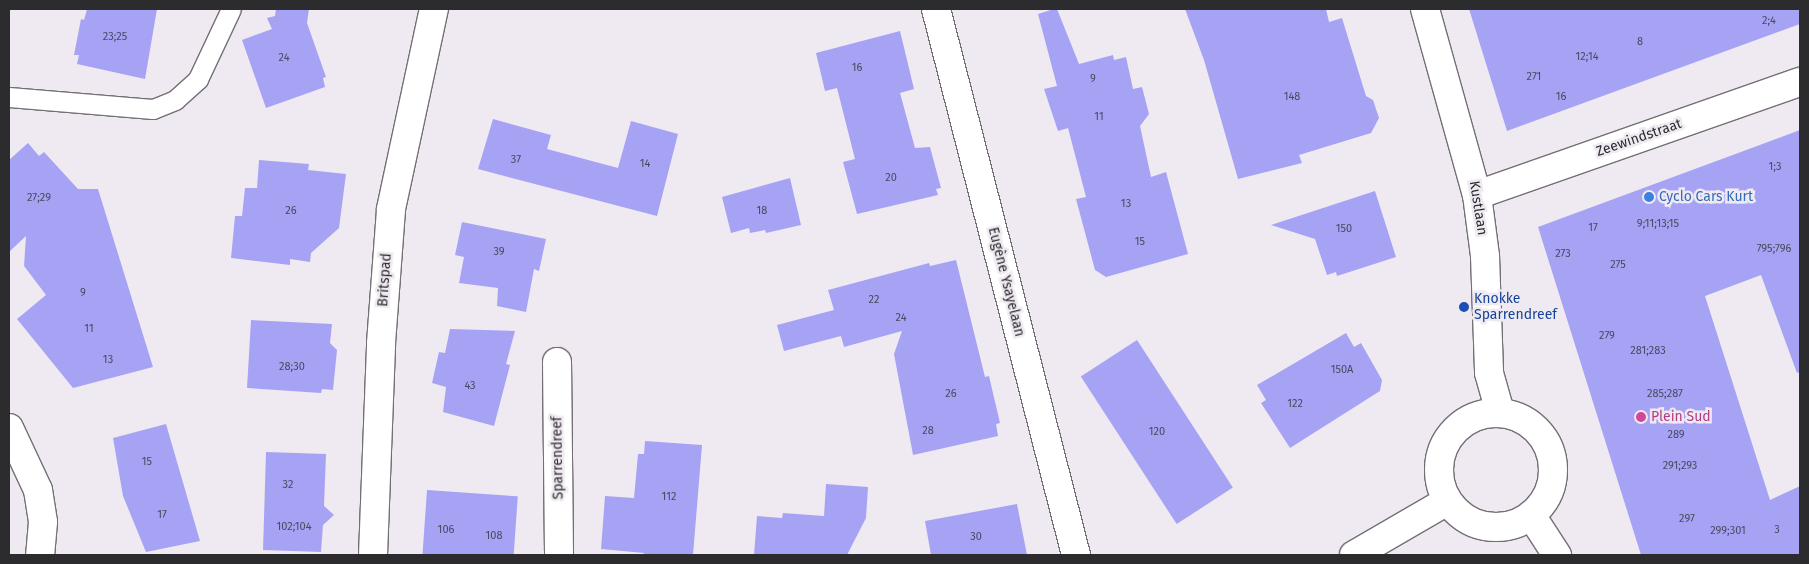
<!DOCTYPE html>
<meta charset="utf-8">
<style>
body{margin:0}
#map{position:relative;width:1809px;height:564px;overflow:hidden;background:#efeaf1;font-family:"Fira Sans",sans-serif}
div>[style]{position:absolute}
.building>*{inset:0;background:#a6a3f5;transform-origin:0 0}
.roads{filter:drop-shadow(1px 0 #746f75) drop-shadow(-1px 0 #746f75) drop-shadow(0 1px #746f75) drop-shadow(0 -1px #746f75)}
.service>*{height:19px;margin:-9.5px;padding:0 9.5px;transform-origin:9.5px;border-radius:9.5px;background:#fff}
.minor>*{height:28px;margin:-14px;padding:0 14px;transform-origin:14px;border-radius:14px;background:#fff}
.tertiary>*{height:28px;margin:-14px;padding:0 14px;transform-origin:14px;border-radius:14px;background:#fff}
.tertiary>.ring{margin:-14px;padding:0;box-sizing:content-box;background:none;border:28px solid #fff;border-radius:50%}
.dots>*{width:14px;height:14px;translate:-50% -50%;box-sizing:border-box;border:2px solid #efeaf1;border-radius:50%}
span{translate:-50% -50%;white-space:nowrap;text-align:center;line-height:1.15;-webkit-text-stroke:5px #efeaf1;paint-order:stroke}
.number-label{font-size:11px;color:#4a495f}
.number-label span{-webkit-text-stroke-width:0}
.street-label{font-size:14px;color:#2c2b2d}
.shop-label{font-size:14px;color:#366cbe}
.left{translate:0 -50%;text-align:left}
.transit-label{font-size:14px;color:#164399}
.hotel-label{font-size:14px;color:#b23c85}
.frame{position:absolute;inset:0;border:10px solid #2c2b2d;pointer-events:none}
</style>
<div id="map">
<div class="building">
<i style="clip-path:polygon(87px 9px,157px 9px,145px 79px,77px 64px,79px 55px,74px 55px,81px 19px,84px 20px)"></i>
<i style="clip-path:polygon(276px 9px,309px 9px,307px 23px,326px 77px,323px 78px,325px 87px,266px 108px,242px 40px,272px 29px,267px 18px,275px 16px)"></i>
<i style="clip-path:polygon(1054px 9px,1057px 9px,1079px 64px,1113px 55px,1114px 60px,1126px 57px,1133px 89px,1142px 87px,1149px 114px,1140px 126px,1151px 177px,1166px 172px,1188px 254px,1106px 277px,1095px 270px,1076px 199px,1086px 197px,1068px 128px,1058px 131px,1044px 89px,1057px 86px,1038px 14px)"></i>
<i style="clip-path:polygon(1185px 9px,1326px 9px,1329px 22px,1342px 18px,1366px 96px,1373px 100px,1379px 118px,1371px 133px,1299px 155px,1302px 163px,1238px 179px,1204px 60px)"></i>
<i style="clip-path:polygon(1469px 9px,1800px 9px,1800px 24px,1507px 131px)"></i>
<i style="clip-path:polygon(900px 31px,914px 89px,900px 93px,915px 148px,930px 147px,941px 188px,936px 189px,938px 195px,857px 214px,843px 162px,855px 159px,837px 88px,825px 91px,816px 53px)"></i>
<i style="clip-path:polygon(493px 119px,551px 135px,547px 149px,618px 168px,631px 121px,678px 134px,657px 216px,478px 169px)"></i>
<i style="clip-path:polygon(1800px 130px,1800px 372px,1797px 373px,1761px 275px,1705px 296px,1770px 500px,1800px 486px,1800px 555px,1641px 555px,1538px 227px)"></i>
<i style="clip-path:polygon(28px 143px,39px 156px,44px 152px,78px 189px,98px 189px,153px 367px,73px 388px,17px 319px,46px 295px,24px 266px,26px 236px,9px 252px,9px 160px)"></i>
<i style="clip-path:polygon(259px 160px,309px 164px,308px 170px,346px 174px,339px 228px,311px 253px,310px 262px,290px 259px,290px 265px,231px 258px,235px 216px,242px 216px,245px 188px,257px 188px)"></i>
<i style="clip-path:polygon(790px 178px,801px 225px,766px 233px,765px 230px,750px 233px,749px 228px,731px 233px,722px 197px)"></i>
<i style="clip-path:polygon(1375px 191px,1396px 257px,1337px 276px,1336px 272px,1327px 275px,1315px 239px,1271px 225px)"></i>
<i style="clip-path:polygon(462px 222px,546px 239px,539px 271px,534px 269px,526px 312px,497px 306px,498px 288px,459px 283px,464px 257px,455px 255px)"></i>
<i style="clip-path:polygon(956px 260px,985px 377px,989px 376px,1000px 423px,996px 424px,998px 436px,913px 455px,894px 354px,902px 331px,844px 347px,841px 336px,784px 351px,777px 325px,834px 310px,828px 290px,929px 263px,930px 266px)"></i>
<i style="clip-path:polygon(251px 320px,332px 324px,330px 343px,337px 350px,333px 390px,322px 389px,321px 393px,247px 388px)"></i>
<i style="clip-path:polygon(450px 329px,515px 331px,506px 364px,510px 365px,494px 426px,443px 412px,446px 387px,432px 383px,439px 352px,445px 353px)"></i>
<i style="clip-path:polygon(1346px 333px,1354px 347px,1361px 343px,1382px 380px,1380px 391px,1290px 448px,1261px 403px,1266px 400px,1257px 385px)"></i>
<i style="left:1137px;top:340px;width:176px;height:67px;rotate:57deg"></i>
<i style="clip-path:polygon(166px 424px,200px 541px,146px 552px,123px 496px,113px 438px)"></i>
<i style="clip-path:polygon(645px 441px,702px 445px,693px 555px,644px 555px,644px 553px,601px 549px,605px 496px,634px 498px,638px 454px,644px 454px)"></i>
<i style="clip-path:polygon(266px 452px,326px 454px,324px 506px,334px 515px,323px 525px,321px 552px,263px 550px)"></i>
<i style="clip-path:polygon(826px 484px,868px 487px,866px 518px,847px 555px,754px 555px,757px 516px,782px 518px,783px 513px,824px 516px)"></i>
<i style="left:427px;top:490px;width:91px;height:65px;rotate:4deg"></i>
<i style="clip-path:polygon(1017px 504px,1027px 555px,931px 555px,925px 521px)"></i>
</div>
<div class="roads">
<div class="service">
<i style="left:9px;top:97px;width:144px;rotate:4.8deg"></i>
<i style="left:153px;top:109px;width:24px;rotate:-22deg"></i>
<i style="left:175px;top:100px;width:31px;rotate:-42deg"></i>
<i style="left:198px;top:79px;width:77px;rotate:-64.8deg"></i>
</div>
<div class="minor">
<i style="left:936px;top:9px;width:564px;rotate:75.62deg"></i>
<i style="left:1477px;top:195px;width:342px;rotate:-19.3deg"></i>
<i style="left:557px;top:362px;width:193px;rotate:89.4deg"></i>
<i style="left:9px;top:428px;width:68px;rotate:64.9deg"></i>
<i style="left:38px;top:490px;width:32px;rotate:81deg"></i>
<i style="left:43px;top:522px;width:33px;rotate:95deg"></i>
<i style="left:373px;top:555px;width:212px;rotate:-87.8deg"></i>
<i style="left:381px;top:343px;width:134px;rotate:-85.7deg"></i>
<i style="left:391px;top:209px;width:205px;rotate:-77.9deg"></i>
<i style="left:1354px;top:555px;width:108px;rotate:-30.1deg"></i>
</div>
<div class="tertiary">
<i style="left:1425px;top:9px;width:193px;rotate:74.4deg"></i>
<i style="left:1477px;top:195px;width:62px;rotate:82.5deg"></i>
<i style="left:1485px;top:256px;width:117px;rotate:88deg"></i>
<i style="left:1489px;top:373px;width:41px;rotate:74.2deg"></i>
<i class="ring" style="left:1439px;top:413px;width:86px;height:86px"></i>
<i style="left:1531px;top:515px;width:48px;rotate:57deg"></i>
</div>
</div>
<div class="dots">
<i style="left:1649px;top:197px;background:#3f7fe0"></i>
<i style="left:1464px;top:307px;background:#1a4fb4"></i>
<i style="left:1641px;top:417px;background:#d1479c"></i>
</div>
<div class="number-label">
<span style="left:1769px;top:21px">2;4</span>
<span style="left:115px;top:37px">23;25</span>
<span style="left:1640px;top:42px">8</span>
<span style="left:1587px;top:57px">12;14</span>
<span style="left:284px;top:58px">24</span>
<span style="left:857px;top:68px">16</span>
<span style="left:1534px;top:77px">271</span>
<span style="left:1093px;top:79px">9</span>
<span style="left:1292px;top:97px">148</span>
<span style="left:1561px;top:97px">16</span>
<span style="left:1099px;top:117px">11</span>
<span style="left:516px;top:160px">37</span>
<span style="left:645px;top:164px">14</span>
<span style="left:1775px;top:167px">1;3</span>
<span style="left:891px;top:178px">20</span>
<span style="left:39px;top:198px">27;29</span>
<span style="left:1126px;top:204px">13</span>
<span style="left:291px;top:211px">26</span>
<span style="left:762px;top:211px">18</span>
<span style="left:1658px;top:224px">9;11;13;15</span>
<span style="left:1593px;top:228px">17</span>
<span style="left:1344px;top:229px">150</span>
<span style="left:1140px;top:242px">15</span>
<span style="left:1774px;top:249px">795;796</span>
<span style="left:499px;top:252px">39</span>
<span style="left:1563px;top:254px">273</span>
<span style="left:1618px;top:265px">275</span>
<span style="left:83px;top:293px">9</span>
<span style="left:874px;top:300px">22</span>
<span style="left:901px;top:318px">24</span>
<span style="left:89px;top:329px">11</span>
<span style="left:1607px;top:336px">279</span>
<span style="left:1648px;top:351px">281;283</span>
<span style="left:108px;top:360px">13</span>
<span style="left:292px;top:367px">28;30</span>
<span style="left:1342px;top:370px">150A</span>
<span style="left:470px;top:386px">43</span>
<span style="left:951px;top:394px">26</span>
<span style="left:1665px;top:394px">285;287</span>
<span style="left:1295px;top:404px">122</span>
<span style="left:928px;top:431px">28</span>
<span style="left:1157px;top:432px">120</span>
<span style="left:1676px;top:435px">289</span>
<span style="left:147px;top:462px">15</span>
<span style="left:1680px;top:466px">291;293</span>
<span style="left:288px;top:485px">32</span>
<span style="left:669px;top:497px">112</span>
<span style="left:162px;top:515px">17</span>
<span style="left:1687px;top:519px">297</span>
<span style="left:294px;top:527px">102;104</span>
<span style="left:446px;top:530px">106</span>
<span style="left:1777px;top:530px">3</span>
<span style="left:1728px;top:531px">299;301</span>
<span style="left:494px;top:536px">108</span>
<span style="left:976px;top:537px">30</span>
</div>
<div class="street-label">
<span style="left:1639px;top:138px;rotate:-19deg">Zeewindstraat</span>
<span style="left:1478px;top:208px;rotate:81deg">Kustlaan</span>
<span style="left:385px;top:280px;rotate:-86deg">Britspad</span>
<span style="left:1006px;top:282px;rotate:76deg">Eugène Ysayelaan</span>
<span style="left:558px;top:458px;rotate:-91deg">Sparrendreef</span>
</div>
<div class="shop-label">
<span class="left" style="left:1659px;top:197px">Cyclo Cars Kurt</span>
</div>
<div class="transit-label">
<span class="left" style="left:1474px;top:307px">Knokke<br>Sparrendreef</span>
</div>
<div class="hotel-label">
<span class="left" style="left:1651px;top:417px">Plein Sud</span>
</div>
<div class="frame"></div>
</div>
